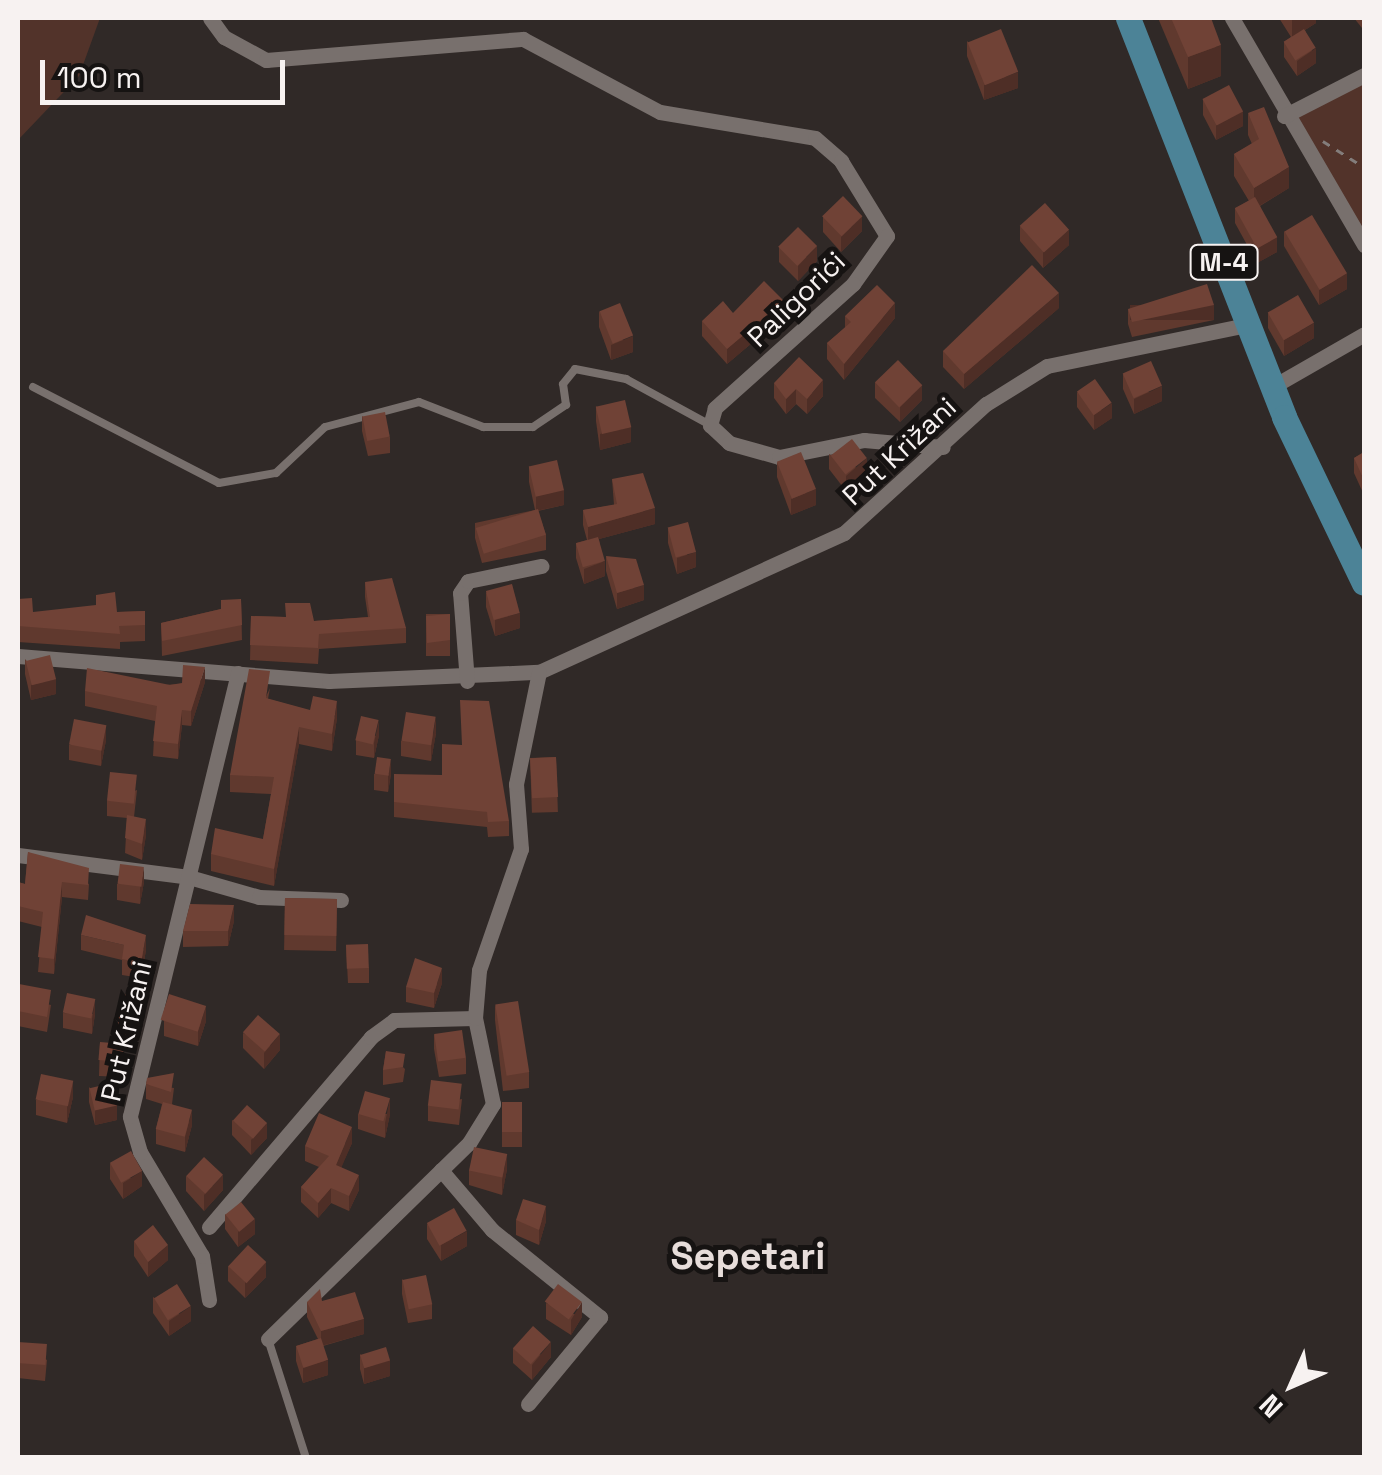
<!DOCTYPE html>
<meta charset="utf-8">
<style>
body{margin:0}
#map{position:relative;width:1382px;height:1475px;overflow:hidden;background:#302927;font-family:"Space Grotesk",sans-serif}
div>[style]{position:absolute}
.green>*{inset:0;background:#52332a}
.path>*{height:2.5px;margin-top:-1.25px;transform-origin:0;background:repeating-linear-gradient(90deg,#837d7b 0 8px,transparent 0 16px)}
.service>*{height:8px;margin:-4px;padding:0 4px;transform-origin:4px;border-radius:4px;background:#78706d}
.minor>*{height:15px;margin:-7.5px;padding:0 7.5px;transform-origin:7.5px;border-radius:7.5px;background:#78706d}
.primary>*{height:25px;margin:-12.5px;padding:0 12.5px;transform-origin:12.5px;border-radius:12.5px;background:#4c8397}
.wall>*{inset:0;background:#60392e;transform-origin:0 0}
.shaded-wall>*{inset:0;background:#4e2e26;transform-origin:0 0}
.building>*{inset:0;background:#704236;transform-origin:0 0}
span{translate:-50% -50%;white-space:nowrap;text-align:center;line-height:1.15;-webkit-text-stroke:10px #161312;paint-order:stroke}
.shield-label span{padding:2px 8px;background:#161312;border:2px solid;border-radius:8px;-webkit-text-stroke-width:0}
.shield-label{font-size:25px;color:#f7f2f1;font-weight:700}
.street-label{font-size:28px;color:#f7f2f1}
.district-label{font-size:38px;color:#e7ddda;font-weight:700}
.frame{position:absolute;inset:0;border:20px solid #f7f2f1;pointer-events:none}
.north{position:absolute;left:1242px;top:1335px;width:100px;height:100px;-webkit-text-stroke:8px #161312;paint-order:stroke;rotate:225deg;font-size:28px;font-weight:700;line-height:40px;text-align:center;color:#f7f2f1}
.north::after{content:'';display:block;margin:auto;width:35px;height:45px;background:#f7f2f1;clip-path:polygon(50% 0,100% 100%,50% 72%,0 100%)}
.scale{position:absolute;left:40px;top:60px;width:245px;height:45px;box-sizing:border-box;border:5px solid #f7f2f1;border-top:0;padding-left:12px;font-size:30px;line-height:35px;white-space:nowrap;color:#f7f2f1;-webkit-text-stroke:8px #161312;paint-order:stroke}
</style>
<div id="map">
<div class="green">
<i style="clip-path:polygon(18px 18px,100px 18px,79px 76px,18px 140px)"></i>
<i style="clip-path:polygon(1364px 75px,1364px 245px,1284px 116px)"></i>
</div>
<div class="path">
<i style="left:1323px;top:141px;width:49px;rotate:32.4deg"></i>
</div>
<div class="service">
<i style="left:33px;top:387px;width:209px;rotate:27.3deg"></i>
<i style="left:219px;top:483px;width:58px;rotate:-10deg"></i>
<i style="left:276px;top:473px;width:67px;rotate:-43.2deg"></i>
<i style="left:325px;top:427px;width:97px;rotate:-14.9deg"></i>
<i style="left:419px;top:402px;width:69px;rotate:21.3deg"></i>
<i style="left:483px;top:427px;width:50px"></i>
<i style="left:533px;top:427px;width:40px;rotate:-34deg"></i>
<i style="left:566px;top:405px;width:21px;rotate:-98deg"></i>
<i style="left:563px;top:384px;width:19px;rotate:-51deg"></i>
<i style="left:575px;top:369px;width:52px;rotate:11.1deg"></i>
<i style="left:626px;top:379px;width:96px;rotate:28.7deg"></i>
<i style="left:268px;top:1339px;width:125px;rotate:72.3deg"></i>
</div>
<div class="minor">
<i style="left:210px;top:18px;width:24px;rotate:54deg"></i>
<i style="left:224px;top:37px;width:48px;rotate:28.7deg"></i>
<i style="left:266px;top:60px;width:258px;rotate:-4.7deg"></i>
<i style="left:523px;top:39px;width:155px;rotate:28.1deg"></i>
<i style="left:660px;top:112px;width:157px;rotate:9.5deg"></i>
<i style="left:815px;top:138px;width:35px;rotate:41deg"></i>
<i style="left:841px;top:161px;width:88px;rotate:58.5deg"></i>
<i style="left:887px;top:236px;width:59px;rotate:125.3deg"></i>
<i style="left:853px;top:284px;width:186px;rotate:138.1deg"></i>
<i style="left:715px;top:408px;width:18px;rotate:106deg"></i>
<i style="left:710px;top:425px;width:26px;rotate:43deg"></i>
<i style="left:729px;top:443px;width:52px;rotate:15.6deg"></i>
<i style="left:779px;top:457px;width:87px;rotate:-11.3deg"></i>
<i style="left:864px;top:440px;width:79px;rotate:5.1deg"></i>
<i style="left:1232px;top:18px;width:263px;rotate:59.8deg"></i>
<i style="left:1284px;top:116px;width:90px;rotate:-27.1deg"></i>
<i style="left:1272px;top:387px;width:106px;rotate:-29.9deg"></i>
<i style="left:18px;top:656px;width:312px;rotate:4.6deg"></i>
<i style="left:329px;top:681px;width:210px;rotate:-2.5deg"></i>
<i style="left:539px;top:672px;width:335px;rotate:-24.5deg"></i>
<i style="left:844px;top:533px;width:192px;rotate:-42.3deg"></i>
<i style="left:986px;top:404px;width:72px;rotate:-31.9deg"></i>
<i style="left:1047px;top:366px;width:203px;rotate:-11.6deg"></i>
<i style="left:467px;top:681px;width:88px;rotate:-94.5deg"></i>
<i style="left:460px;top:593px;width:14px;rotate:-56deg"></i>
<i style="left:468px;top:581px;width:75px;rotate:-11.6deg"></i>
<i style="left:18px;top:855px;width:172px;rotate:7.3deg"></i>
<i style="left:189px;top:877px;width:73px;rotate:15.9deg"></i>
<i style="left:259px;top:897px;width:82px;rotate:2.1deg"></i>
<i style="left:441px;top:1170px;width:79px;rotate:49.6deg"></i>
<i style="left:492px;top:1230px;width:139px;rotate:38.9deg"></i>
<i style="left:600px;top:1317px;width:113px;rotate:129.6deg"></i>
<i style="left:209px;top:1227px;width:250px;rotate:-49.5deg"></i>
<i style="left:371px;top:1037px;width:29px;rotate:-36deg"></i>
<i style="left:394px;top:1020px;width:81px;rotate:-1.4deg"></i>
<i style="left:209px;top:1300px;width:45px;rotate:-99deg"></i>
<i style="left:202px;top:1256px;width:121px;rotate:-120.8deg"></i>
<i style="left:140px;top:1152px;width:37px;rotate:-106deg"></i>
<i style="left:130px;top:1116px;width:456px;rotate:-76.3deg"></i>
<i style="left:268px;top:1339px;width:281px;rotate:-44.3deg"></i>
<i style="left:469px;top:1143px;width:46px;rotate:-58.4deg"></i>
<i style="left:493px;top:1104px;width:88px;rotate:-101.8deg"></i>
<i style="left:475px;top:1018px;width:48px;rotate:-85.2deg"></i>
<i style="left:479px;top:970px;width:128px;rotate:-70.9deg"></i>
<i style="left:521px;top:849px;width:65px;rotate:-94.4deg"></i>
<i style="left:516px;top:784px;width:114px;rotate:-78.4deg"></i>
</div>
<div class="primary">
<i style="left:1128px;top:18px;width:428px;rotate:68.6deg"></i>
<i style="left:1284px;top:417px;width:184px;rotate:64.3deg"></i>
</div>
<div class="wall">
<i style="clip-path:polygon(1158px 18px,1211px 18px,1221px 76px,1188px 89px)"></i>
<i style="clip-path:polygon(1279px 18px,1316px 18px,1316px 23px,1305px 30px,1316px 63px,1297px 76px,1284px 57px,1284px 42px,1291px 37px)"></i>
<i style="clip-path:polygon(1354px 18px,1364px 18px,1364px 27px,1362px 28px)"></i>
<i style="clip-path:polygon(967px 41px,1018px 88px,984px 100px,967px 56px)"></i>
<i style="clip-path:polygon(1203px 99px,1243px 126px,1216px 140px,1203px 115px)"></i>
<i style="clip-path:polygon(1248px 113px,1289px 188px,1260px 206px,1277px 252px,1257px 263px,1235px 223px,1235px 208px,1249px 201px,1234px 176px,1234px 154px,1252px 144px,1248px 135px)"></i>
<i style="clip-path:polygon(823px 217px,862px 231px,841px 252px,823px 232px)"></i>
<i style="clip-path:polygon(1020px 226px,1069px 245px,1043px 268px,1020px 241px)"></i>
<i style="clip-path:polygon(1284px 231px,1347px 289px,1319px 305px,1284px 246px)"></i>
<i style="clip-path:polygon(779px 247px,817px 261px,798px 281px,779px 262px)"></i>
<i style="clip-path:polygon(1059px 308px,964px 389px,943px 367px,943px 351px)"></i>
<i style="clip-path:polygon(1128px 309px,1214px 320px,1132px 337px,1128px 324px)"></i>
<i style="clip-path:polygon(599px 311px,633px 352px,611px 360px,599px 327px)"></i>
<i style="clip-path:polygon(733px 313px,784px 316px,727px 364px,702px 336px,702px 321px)"></i>
<i style="clip-path:polygon(1268px 313px,1314px 338px,1284px 356px,1268px 328px)"></i>
<i style="clip-path:polygon(845px 316px,895px 318px,844px 380px,827px 359px,827px 343px,845px 328px)"></i>
<i style="clip-path:polygon(1123px 374px,1162px 401px,1134px 414px,1123px 389px)"></i>
<i style="clip-path:polygon(875px 382px,922px 400px,900px 422px,875px 398px)"></i>
<i style="clip-path:polygon(774px 383px,823px 396px,807px 414px,796px 404px,786px 414px,774px 398px)"></i>
<i style="clip-path:polygon(1077px 392px,1112px 418px,1094px 430px,1077px 407px)"></i>
<i style="clip-path:polygon(596px 406px,631px 442px,600px 450px,596px 421px)"></i>
<i style="clip-path:polygon(362px 416px,390px 437px,390px 453px,368px 456px,362px 431px)"></i>
<i style="clip-path:polygon(1364px 452px,1364px 495px,1354px 473px,1354px 458px)"></i>
<i style="clip-path:polygon(829px 454px,867px 473px,846px 491px,829px 469px)"></i>
<i style="clip-path:polygon(777px 462px,816px 505px,791px 515px,777px 477px)"></i>
<i style="clip-path:polygon(529px 466px,564px 505px,538px 511px,546px 535px,546px 550px,482px 563px,475px 538px,475px 523px,535px 510px,529px 482px)"></i>
<i style="clip-path:polygon(612px 479px,655px 524px,599px 539px,605px 576px,584px 584px,576px 558px,576px 543px,587px 540px,583px 525px,583px 510px,614px 505px)"></i>
<i style="clip-path:polygon(668px 528px,696px 567px,677px 574px,668px 543px)"></i>
<i style="clip-path:polygon(606px 556px,644px 600px,617px 609px,606px 571px)"></i>
<i style="clip-path:polygon(365px 582px,406px 628px,406px 643px,319px 649px,318px 664px,250px 660px,251px 616px,285px 617px,314px 621px,368px 617px,365px 597px)"></i>
<i style="clip-path:polygon(486px 592px,520px 628px,495px 636px,486px 607px)"></i>
<i style="clip-path:polygon(18px 599px,33px 612px,117px 612px,145px 611px,145px 641px,120px 642px,120px 649px,18px 642px)"></i>
<i style="clip-path:polygon(241px 599px,242px 640px,162px 656px,161px 623px,221px 609px)"></i>
<i style="left:450px;top:614px;width:42px;height:24px;rotate:90deg"></i>
<i style="clip-path:polygon(25px 659px,56px 694px,31px 700px,25px 674px)"></i>
<i style="clip-path:polygon(205px 682px,191px 726px,182px 725px,178px 759px,153px 756px,155px 721px,85px 706px,85px 691px)"></i>
<i style="clip-path:polygon(270px 688px,268px 699px,337px 718px,332px 751px,299px 744px,274px 886px,211px 871px,211px 854px,263px 839px,271px 794px,230px 792px,230px 775px)"></i>
<i style="clip-path:polygon(436px 733px,431px 761px,401px 756px,401px 741px)"></i>
<i style="clip-path:polygon(379px 735px,374px 758px,356px 755px,356px 740px)"></i>
<i style="clip-path:polygon(106px 740px,101px 766px,69px 760px,69px 745px)"></i>
<i style="left:556px;top:757px;width:55px;height:26px;rotate:88deg"></i>
<i style="clip-path:polygon(374px 774px,391px 774px,388px 792px,374px 790px)"></i>
<i style="clip-path:polygon(394px 774px,509px 821px,509px 836px,488px 837px,487px 827px,394px 817px)"></i>
<i style="clip-path:polygon(137px 790px,134px 817px,146px 835px,142px 860px,125px 853px,127px 818px,107px 816px,107px 801px)"></i>
<i style="clip-path:polygon(28px 852px,89px 884px,88px 900px,62px 897px,54px 974px,38px 972px,42px 927px,18px 921px,18px 882px,25px 884px)"></i>
<i style="clip-path:polygon(144px 882px,140px 904px,117px 900px,117px 884px)"></i>
<i style="left:285px;top:898px;width:52px;height:52px;rotate:1deg"></i>
<i style="clip-path:polygon(234px 921px,228px 946px,183px 947px,183px 931px)"></i>
<i style="clip-path:polygon(81px 935px,146px 950px,141px 978px,122px 975px,122px 960px,81px 950px)"></i>
<i style="clip-path:polygon(346px 945px,369px 968px,369px 983px,348px 983px)"></i>
<i style="clip-path:polygon(442px 983px,434px 1008px,406px 1002px,406px 987px)"></i>
<i style="clip-path:polygon(18px 997px,51px 1005px,47px 1032px,18px 1026px)"></i>
<i style="clip-path:polygon(495px 1005px,529px 1072px,529px 1088px,503px 1091px,495px 1020px)"></i>
<i style="clip-path:polygon(141px 1012px,136px 1038px,118px 1033px,118px 1018px)"></i>
<i style="clip-path:polygon(63px 1013px,95px 1014px,92px 1034px,63px 1028px)"></i>
<i style="clip-path:polygon(164px 1021px,206px 1021px,198px 1046px,164px 1036px)"></i>
<i style="clip-path:polygon(243px 1033px,280px 1050px,264px 1069px,243px 1048px)"></i>
<i style="clip-path:polygon(434px 1034px,466px 1058px,466px 1074px,439px 1077px,434px 1049px)"></i>
<i style="clip-path:polygon(100px 1042px,124px 1059px,122px 1077px,99px 1076px)"></i>
<i style="clip-path:polygon(386px 1051px,405px 1069px,403px 1082px,383px 1085px,383px 1070px)"></i>
<i style="clip-path:polygon(146px 1084px,174px 1088px,172px 1104px,192px 1125px,185px 1152px,156px 1144px,156px 1129px,162px 1104px,146px 1099px)"></i>
<i style="clip-path:polygon(89px 1087px,117px 1120px,95px 1125px,89px 1102px)"></i>
<i style="clip-path:polygon(73px 1097px,67px 1123px,36px 1115px,36px 1100px)"></i>
<i style="clip-path:polygon(462px 1099px,459px 1125px,428px 1121px,428px 1106px)"></i>
<i style="left:502px;top:1102px;width:20px;height:45px"></i>
<i style="clip-path:polygon(358px 1114px,390px 1114px,385px 1138px,358px 1129px)"></i>
<i style="clip-path:polygon(232px 1120px,267px 1138px,251px 1155px,232px 1135px)"></i>
<i style="clip-path:polygon(352px 1143px,341px 1167px,359px 1190px,349px 1211px,331px 1203px,318px 1218px,301px 1202px,301px 1187px,319px 1167px,305px 1161px,305px 1146px)"></i>
<i style="clip-path:polygon(110px 1163px,142px 1186px,123px 1199px,110px 1179px)"></i>
<i style="clip-path:polygon(507px 1169px,502px 1195px,469px 1185px,469px 1170px)"></i>
<i style="clip-path:polygon(186px 1176px,223px 1190px,204px 1211px,186px 1191px)"></i>
<i style="clip-path:polygon(225px 1214px,255px 1234px,238px 1247px,225px 1229px)"></i>
<i style="clip-path:polygon(516px 1220px,546px 1221px,539px 1245px,516px 1235px)"></i>
<i style="clip-path:polygon(427px 1224px,467px 1246px,441px 1261px,427px 1239px)"></i>
<i style="clip-path:polygon(134px 1241px,168px 1260px,148px 1277px,134px 1256px)"></i>
<i style="clip-path:polygon(228px 1266px,266px 1277px,245px 1298px,228px 1281px)"></i>
<i style="clip-path:polygon(402px 1279px,432px 1304px,432px 1319px,408px 1323px,402px 1294px)"></i>
<i style="clip-path:polygon(153px 1297px,191px 1321px,169px 1336px,153px 1313px)"></i>
<i style="clip-path:polygon(322px 1301px,364px 1334px,323px 1346px,328px 1375px,303px 1383px,296px 1361px,296px 1346px,318px 1339px,307px 1317px,307px 1302px)"></i>
<i style="clip-path:polygon(546px 1303px,582px 1317px,571px 1335px,546px 1319px)"></i>
<i style="clip-path:polygon(18px 1342px,47px 1360px,45px 1381px,18px 1378px)"></i>
<i style="clip-path:polygon(513px 1348px,551px 1357px,532px 1380px,513px 1363px)"></i>
<i style="clip-path:polygon(360px 1354px,390px 1376px,364px 1384px,360px 1369px)"></i>
</div>
<div class="shaded-wall">
<i style="clip-path:polygon(1295px 18px,1316px 18px,1316px 23px,1292px 38px,1292px 20px)"></i>
<i style="clip-path:polygon(1221px 45px,1221px 76px,1188px 89px,1188px 57px)"></i>
<i style="clip-path:polygon(1316px 48px,1316px 63px,1297px 76px,1297px 61px)"></i>
<i style="clip-path:polygon(1018px 72px,1018px 88px,984px 100px,984px 85px)"></i>
<i style="clip-path:polygon(1243px 111px,1243px 126px,1216px 140px,1216px 125px)"></i>
<i style="clip-path:polygon(1289px 167px,1289px 188px,1254px 209px,1254px 188px)"></i>
<i style="clip-path:polygon(862px 216px,862px 231px,841px 252px,841px 237px)"></i>
<i style="clip-path:polygon(1069px 230px,1069px 245px,1043px 268px,1043px 252px)"></i>
<i style="clip-path:polygon(1277px 237px,1277px 252px,1257px 263px,1257px 248px)"></i>
<i style="clip-path:polygon(817px 246px,817px 261px,798px 281px,798px 266px)"></i>
<i style="clip-path:polygon(1347px 273px,1347px 289px,1319px 305px,1319px 290px)"></i>
<i style="clip-path:polygon(1059px 293px,1059px 308px,964px 389px,964px 374px)"></i>
<i style="clip-path:polygon(784px 301px,784px 316px,727px 364px,727px 349px)"></i>
<i style="clip-path:polygon(895px 303px,895px 318px,844px 380px,844px 364px)"></i>
<i style="left:1214px;top:305px;width:15px;height:84px;rotate:90deg"></i>
<i style="clip-path:polygon(1314px 323px,1314px 338px,1284px 356px,1284px 340px)"></i>
<i style="clip-path:polygon(633px 336px,633px 352px,611px 360px,611px 345px)"></i>
<i style="clip-path:polygon(823px 380px,823px 396px,807px 414px,807px 399px)"></i>
<i style="clip-path:polygon(922px 385px,922px 400px,900px 422px,900px 407px)"></i>
<i style="clip-path:polygon(1162px 386px,1162px 401px,1134px 414px,1134px 399px)"></i>
<i style="clip-path:polygon(796px 389px,796px 404px,786px 414px,786px 399px)"></i>
<i style="clip-path:polygon(1112px 403px,1112px 418px,1094px 430px,1094px 415px)"></i>
<i style="clip-path:polygon(631px 427px,631px 442px,600px 450px,600px 434px)"></i>
<i style="clip-path:polygon(867px 458px,867px 473px,846px 491px,846px 476px)"></i>
<i style="clip-path:polygon(816px 489px,816px 505px,791px 515px,791px 499px)"></i>
<i style="clip-path:polygon(564px 490px,564px 505px,536px 511px,536px 496px)"></i>
<i style="clip-path:polygon(655px 508px,655px 524px,588px 542px,588px 527px)"></i>
<i style="clip-path:polygon(696px 552px,696px 567px,677px 574px,677px 558px)"></i>
<i style="clip-path:polygon(605px 561px,605px 576px,584px 584px,584px 569px)"></i>
<i style="clip-path:polygon(644px 585px,644px 600px,617px 609px,617px 593px)"></i>
<i style="clip-path:polygon(520px 613px,520px 628px,495px 636px,495px 620px)"></i>
<i style="clip-path:polygon(205px 667px,205px 682px,191px 726px,191px 711px)"></i>
<i style="clip-path:polygon(56px 679px,56px 694px,31px 700px,31px 685px)"></i>
<i style="clip-path:polygon(337px 701px,337px 718px,332px 751px,332px 734px)"></i>
<i style="clip-path:polygon(182px 710px,182px 725px,178px 759px,178px 744px)"></i>
<i style="clip-path:polygon(436px 717px,436px 733px,431px 761px,431px 746px)"></i>
<i style="clip-path:polygon(379px 720px,379px 735px,374px 758px,374px 743px)"></i>
<i style="clip-path:polygon(106px 725px,106px 740px,101px 766px,101px 751px)"></i>
<i style="clip-path:polygon(299px 727px,299px 744px,274px 886px,274px 869px)"></i>
<i style="clip-path:polygon(391px 759px,391px 774px,388px 792px,388px 777px)"></i>
<i style="clip-path:polygon(146px 819px,146px 835px,142px 860px,142px 844px)"></i>
<i style="clip-path:polygon(144px 867px,144px 882px,140px 904px,140px 888px)"></i>
<i style="clip-path:polygon(62px 882px,62px 897px,54px 974px,54px 959px)"></i>
<i style="clip-path:polygon(234px 905px,234px 921px,228px 946px,228px 931px)"></i>
<i style="clip-path:polygon(146px 935px,146px 950px,141px 978px,141px 963px)"></i>
<i style="clip-path:polygon(442px 968px,442px 983px,434px 1008px,434px 993px)"></i>
<i style="clip-path:polygon(141px 997px,141px 1012px,136px 1038px,136px 1022px)"></i>
<i style="clip-path:polygon(95px 999px,95px 1014px,92px 1034px,92px 1019px)"></i>
<i style="clip-path:polygon(206px 1006px,206px 1021px,198px 1046px,198px 1031px)"></i>
<i style="clip-path:polygon(280px 1034px,280px 1050px,264px 1069px,264px 1053px)"></i>
<i style="clip-path:polygon(73px 1081px,73px 1097px,67px 1123px,67px 1107px)"></i>
<i style="clip-path:polygon(390px 1098px,390px 1114px,385px 1138px,385px 1123px)"></i>
<i style="clip-path:polygon(117px 1105px,117px 1120px,95px 1125px,95px 1110px)"></i>
<i style="clip-path:polygon(192px 1110px,192px 1125px,185px 1152px,185px 1137px)"></i>
<i style="clip-path:polygon(267px 1123px,267px 1138px,251px 1155px,251px 1140px)"></i>
<i style="clip-path:polygon(352px 1127px,352px 1143px,336px 1180px,336px 1165px)"></i>
<i style="clip-path:polygon(507px 1154px,507px 1169px,502px 1195px,502px 1180px)"></i>
<i style="clip-path:polygon(142px 1171px,142px 1186px,123px 1199px,123px 1183px)"></i>
<i style="clip-path:polygon(223px 1175px,223px 1190px,204px 1211px,204px 1195px)"></i>
<i style="clip-path:polygon(359px 1175px,359px 1190px,349px 1211px,349px 1196px)"></i>
<i style="clip-path:polygon(331px 1188px,331px 1203px,318px 1218px,318px 1203px)"></i>
<i style="clip-path:polygon(546px 1206px,546px 1221px,539px 1245px,539px 1230px)"></i>
<i style="clip-path:polygon(255px 1219px,255px 1234px,238px 1247px,238px 1232px)"></i>
<i style="clip-path:polygon(467px 1231px,467px 1246px,441px 1261px,441px 1245px)"></i>
<i style="clip-path:polygon(168px 1245px,168px 1260px,148px 1277px,148px 1262px)"></i>
<i style="clip-path:polygon(266px 1262px,266px 1277px,245px 1298px,245px 1283px)"></i>
<i style="clip-path:polygon(582px 1302px,582px 1317px,571px 1335px,571px 1320px)"></i>
<i style="clip-path:polygon(191px 1306px,191px 1321px,169px 1336px,169px 1321px)"></i>
<i style="clip-path:polygon(364px 1319px,364px 1334px,321px 1346px,321px 1331px)"></i>
<i style="clip-path:polygon(551px 1342px,551px 1357px,532px 1380px,532px 1365px)"></i>
<i style="clip-path:polygon(328px 1360px,328px 1375px,303px 1383px,303px 1367px)"></i>
<i style="clip-path:polygon(390px 1360px,390px 1376px,364px 1384px,364px 1368px)"></i>
</div>
<div class="building">
<i style="clip-path:polygon(1171px 18px,1211px 18px,1221px 45px,1188px 57px)"></i>
<i style="left:1001px;top:29px;width:46px;height:36px;rotate:68deg"></i>
<i style="left:1304px;top:29px;width:22px;height:24px;rotate:58deg"></i>
<i style="left:1229px;top:85px;width:30px;height:30px;rotate:62deg"></i>
<i style="clip-path:polygon(1264px 107px,1289px 167px,1254px 188px,1234px 154px,1259px 139px,1248px 113px)"></i>
<i style="left:843px;top:196px;width:28px;height:29px;rotate:46deg"></i>
<i style="left:1255px;top:197px;width:46px;height:23px;rotate:61deg"></i>
<i style="left:1045px;top:203px;width:36px;height:34px;rotate:48deg"></i>
<i style="left:1312px;top:215px;width:68px;height:32px;rotate:59deg"></i>
<i style="left:798px;top:227px;width:27px;height:28px;rotate:45deg"></i>
<i style="clip-path:polygon(1032px 265px,1059px 293px,964px 374px,943px 351px)"></i>
<i style="clip-path:polygon(764px 281px,784px 301px,727px 349px,702px 321px,723px 301px,733px 313px)"></i>
<i style="clip-path:polygon(1207px 284px,1214px 305px,1132px 322px,1128px 309px)"></i>
<i style="clip-path:polygon(877px 285px,895px 303px,844px 364px,827px 343px,851px 322px,845px 316px)"></i>
<i style="left:1298px;top:295px;width:32px;height:35px;rotate:60deg"></i>
<i style="left:620px;top:303px;width:35px;height:22px;rotate:68deg"></i>
<i style="clip-path:polygon(799px 357px,823px 380px,807px 399px,796px 389px,786px 399px,774px 383px)"></i>
<i style="left:898px;top:360px;width:35px;height:32px;rotate:46deg"></i>
<i style="left:1151px;top:361px;width:27px;height:31px;rotate:66deg"></i>
<i style="left:1095px;top:379px;width:29px;height:22px;rotate:55deg"></i>
<i style="left:625px;top:400px;width:28px;height:30px;rotate:77deg"></i>
<i style="left:385px;top:412px;width:25px;height:23px;rotate:79deg"></i>
<i style="left:852px;top:439px;width:24px;height:27px;rotate:52deg"></i>
<i style="left:801px;top:452px;width:40px;height:26px;rotate:68deg"></i>
<i style="clip-path:polygon(1364px 452px,1364px 480px,1354px 458px)"></i>
<i style="left:557px;top:460px;width:31px;height:29px;rotate:77deg"></i>
<i style="clip-path:polygon(643px 473px,655px 508px,588px 527px,583px 510px,617px 504px,612px 479px)"></i>
<i style="left:538px;top:509px;width:27px;height:65px;rotate:73deg"></i>
<i style="left:688px;top:522px;width:31px;height:21px;rotate:75deg"></i>
<i style="left:598px;top:537px;width:25px;height:23px;rotate:74deg"></i>
<i style="clip-path:polygon(606px 556px,636px 559px,644px 585px,617px 593px)"></i>
<i style="clip-path:polygon(392px 578px,406px 628px,319px 634px,318px 648px,250px 645px,251px 616px,286px 617px,285px 603px,310px 603px,314px 621px,370px 617px,365px 582px)"></i>
<i style="left:512px;top:584px;width:30px;height:27px;rotate:75deg"></i>
<i style="clip-path:polygon(115px 592px,117px 612px,145px 611px,145px 625px,119px 626px,120px 634px,18px 626px,18px 599px,32px 598px,33px 612px,96px 605px,96px 595px)"></i>
<i style="clip-path:polygon(241px 599px,242px 625px,162px 641px,161px 623px,221px 609px,221px 600px)"></i>
<i style="clip-path:polygon(450px 614px,450px 640px,427px 643px,426px 616px)"></i>
<i style="left:50px;top:655px;width:25px;height:25px;rotate:76deg"></i>
<i style="clip-path:polygon(183px 665px,205px 667px,191px 711px,182px 710px,178px 744px,153px 741px,157px 706px,85px 691px,87px 668px,170px 685px,182px 683px)"></i>
<i style="clip-path:polygon(249px 669px,270px 671px,266px 698px,310px 710px,313px 696px,337px 701px,332px 734px,299px 727px,274px 869px,211px 854px,215px 828px,263px 839px,274px 777px,230px 775px)"></i>
<i style="clip-path:polygon(460px 700px,489px 701px,509px 821px,488px 822px,487px 812px,394px 802px,394px 774px,442px 775px,442px 744px,462px 745px)"></i>
<i style="left:406px;top:712px;width:30px;height:29px;rotate:9deg"></i>
<i style="left:361px;top:716px;width:18px;height:25px;rotate:13deg"></i>
<i style="left:74px;top:719px;width:33px;height:26px;rotate:11deg"></i>
<i style="left:377px;top:757px;width:14px;height:17px;rotate:8deg"></i>
<i style="left:556px;top:757px;width:40px;height:26px;rotate:87deg"></i>
<i style="left:110px;top:772px;width:27px;height:29px;rotate:6deg"></i>
<i style="clip-path:polygon(127px 815px,146px 819px,142px 844px,125px 838px)"></i>
<i style="clip-path:polygon(28px 852px,89px 868px,88px 885px,62px 882px,54px 959px,38px 957px,43px 912px,18px 906px,18px 882px,25px 884px)"></i>
<i style="left:120px;top:864px;width:24px;height:20px;rotate:7deg"></i>
<i style="left:285px;top:898px;width:52px;height:37px;rotate:1deg"></i>
<i style="clip-path:polygon(190px 904px,234px 905px,228px 931px,183px 931px)"></i>
<i style="clip-path:polygon(86px 915px,146px 935px,141px 963px,122px 959px,124px 945px,81px 935px)"></i>
<i style="left:368px;top:944px;width:24px;height:22px;rotate:88deg"></i>
<i style="clip-path:polygon(415px 958px,442px 968px,434px 993px,406px 987px)"></i>
<i style="clip-path:polygon(19px 984px,51px 990px,47px 1017px,18px 1011px)"></i>
<i style="left:67px;top:993px;width:29px;height:20px;rotate:12deg"></i>
<i style="left:122px;top:994px;width:19px;height:24px;rotate:9deg"></i>
<i style="left:169px;top:994px;width:39px;height:27px;rotate:18deg"></i>
<i style="left:518px;top:1001px;width:72px;height:23px;rotate:81deg"></i>
<i style="left:258px;top:1015px;width:29px;height:23px;rotate:41deg"></i>
<i style="left:462px;top:1030px;width:28px;height:28px;rotate:82deg"></i>
<i style="left:100px;top:1042px;width:24px;height:18px;rotate:5deg"></i>
<i style="clip-path:polygon(386px 1051px,405px 1054px,403px 1067px,383px 1070px)"></i>
<i style="clip-path:polygon(174px 1073px,171px 1092px,146px 1084px,147px 1078px)"></i>
<i style="left:41px;top:1074px;width:33px;height:26px;rotate:12deg"></i>
<i style="left:431px;top:1080px;width:31px;height:26px;rotate:7deg"></i>
<i style="left:112px;top:1083px;width:23px;height:23px;rotate:77deg"></i>
<i style="left:365px;top:1091px;width:26px;height:24px;rotate:16deg"></i>
<i style="left:163px;top:1102px;width:30px;height:28px;rotate:15deg"></i>
<i style="left:502px;top:1102px;width:20px;height:30px"></i>
<i style="left:247px;top:1105px;width:27px;height:21px;rotate:42deg"></i>
<i style="clip-path:polygon(319px 1113px,352px 1127px,336px 1165px,359px 1175px,349px 1196px,331px 1188px,318px 1203px,301px 1187px,329px 1156px,305px 1146px)"></i>
<i style="left:474px;top:1147px;width:34px;height:24px;rotate:12deg"></i>
<i style="left:131px;top:1151px;width:23px;height:24px;rotate:61deg"></i>
<i style="left:204px;top:1157px;width:26px;height:26px;rotate:43deg"></i>
<i style="clip-path:polygon(523px 1199px,546px 1206px,539px 1230px,516px 1220px)"></i>
<i style="left:241px;top:1202px;width:22px;height:20px;rotate:51deg"></i>
<i style="left:454px;top:1208px;width:26px;height:31px;rotate:61deg"></i>
<i style="clip-path:polygon(153px 1225px,168px 1245px,148px 1262px,134px 1241px)"></i>
<i style="left:248px;top:1245px;width:25px;height:29px;rotate:43deg"></i>
<i style="left:426px;top:1275px;width:30px;height:24px;rotate:78deg"></i>
<i style="left:177px;top:1284px;width:26px;height:27px;rotate:58deg"></i>
<i style="left:558px;top:1284px;width:30px;height:22px;rotate:37deg"></i>
<i style="clip-path:polygon(320px 1289px,322px 1301px,355px 1292px,364px 1319px,321px 1331px,307px 1302px)"></i>
<i style="left:533px;top:1326px;width:24px;height:30px;rotate:42deg"></i>
<i style="left:321px;top:1338px;width:23px;height:26px;rotate:72deg"></i>
<i style="left:18px;top:1342px;width:29px;height:21px;rotate:4deg"></i>
<i style="left:386px;top:1347px;width:14px;height:27px;rotate:73deg"></i>
</div>
<div class="shield-label">
<span style="left:1224px;top:262px">M-4</span>
</div>
<div class="street-label">
<span style="left:796px;top:299px;rotate:-44deg">Paligorići</span>
<span style="left:899px;top:451px;rotate:-43deg">Put Križani</span>
<span style="left:126px;top:1031px;rotate:-77deg">Put Križani</span>
</div>
<div class="district-label">
<span style="left:748px;top:1257px">Sepetari</span>
</div>
<div class="frame"></div>
<div class="north">N</div>
<div class="scale">100 m</div>
</div>
